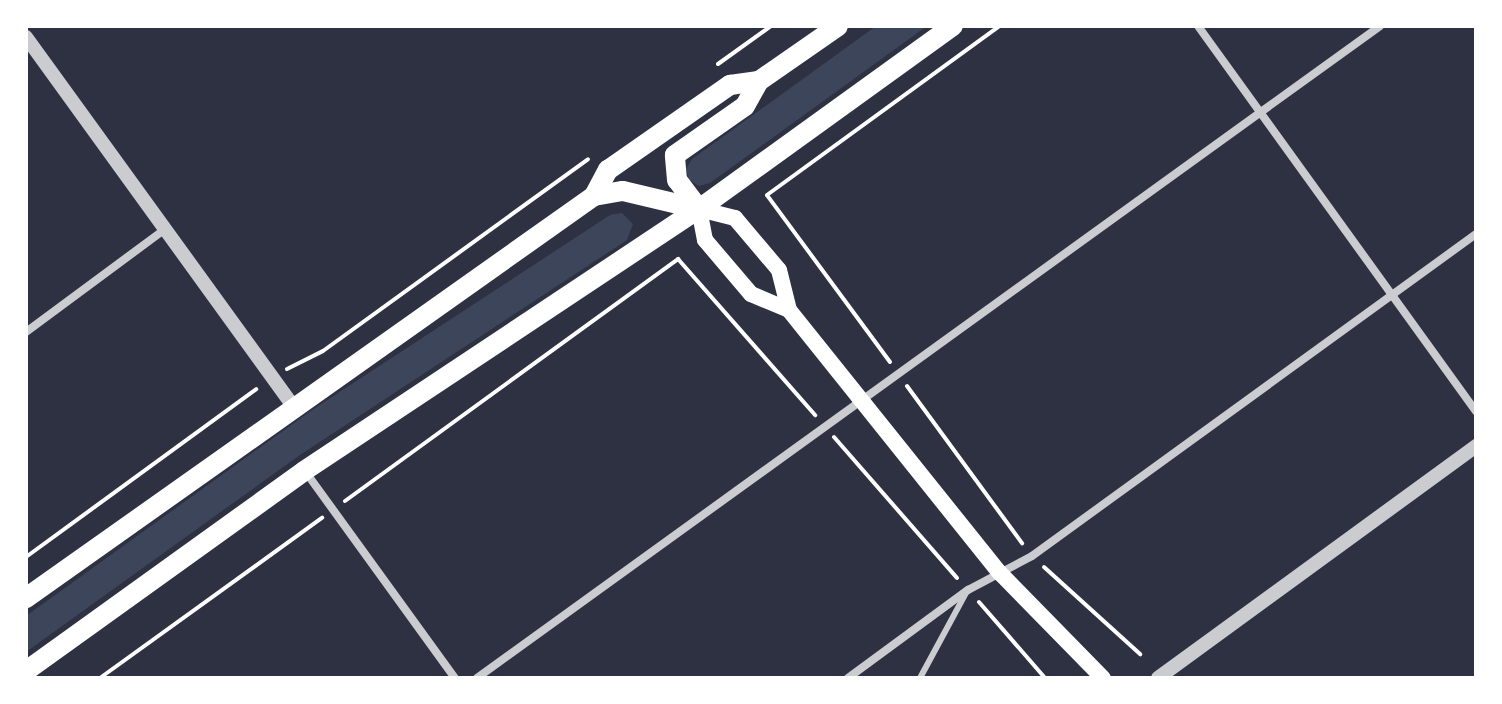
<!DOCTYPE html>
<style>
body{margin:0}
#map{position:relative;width:1502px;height:704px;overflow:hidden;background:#2d3142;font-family:Georgia,serif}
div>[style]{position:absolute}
.green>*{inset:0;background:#3c4559}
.path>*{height:4px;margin:-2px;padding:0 2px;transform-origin:2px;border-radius:2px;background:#fff}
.service>*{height:6px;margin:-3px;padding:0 3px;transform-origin:3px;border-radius:3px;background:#caccd0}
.minor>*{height:8px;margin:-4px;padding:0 4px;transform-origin:4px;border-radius:4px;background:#caccd0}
.tertiary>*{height:14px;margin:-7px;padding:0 7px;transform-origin:7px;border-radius:7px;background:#caccd0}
.secondary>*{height:16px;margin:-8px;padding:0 8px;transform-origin:8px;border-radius:8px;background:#fff}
.primary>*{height:20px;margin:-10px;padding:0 10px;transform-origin:10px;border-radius:10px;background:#fff}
span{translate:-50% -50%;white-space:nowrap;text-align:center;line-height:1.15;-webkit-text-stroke:8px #fff;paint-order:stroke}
.frame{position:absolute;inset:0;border:28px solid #fff;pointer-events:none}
</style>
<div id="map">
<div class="green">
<i style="clip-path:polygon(876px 26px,927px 26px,710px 183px,699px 186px,689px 180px,686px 169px,692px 159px)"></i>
<i style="clip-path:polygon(622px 213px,633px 224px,627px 240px,300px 455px,26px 652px,26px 616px,312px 410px,610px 215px)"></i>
</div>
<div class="path">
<i style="left:718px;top:64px;width:65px;rotate:-35.6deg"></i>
<i style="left:890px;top:362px;width:207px;rotate:-126.4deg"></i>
<i style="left:767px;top:195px;width:288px;rotate:-36deg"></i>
<i style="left:287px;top:369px;width:40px;rotate:-26.6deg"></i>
<i style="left:323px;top:351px;width:327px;rotate:-35.9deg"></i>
<i style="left:907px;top:386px;width:195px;rotate:53.8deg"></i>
<i style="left:834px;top:437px;width:187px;rotate:48.9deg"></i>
<i style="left:345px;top:501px;width:412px;rotate:-36deg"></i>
<i style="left:678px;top:259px;width:208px;rotate:48.7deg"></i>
<i style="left:26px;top:557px;width:285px;rotate:-36.1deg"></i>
<i style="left:1044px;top:567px;width:130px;rotate:42.2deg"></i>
<i style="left:979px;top:602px;width:101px;rotate:49deg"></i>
<i style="left:100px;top:678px;width:274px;rotate:-35.8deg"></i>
</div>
<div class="service">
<i style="left:920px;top:678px;width:97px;rotate:-61.6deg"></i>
</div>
<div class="minor">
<i style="left:1198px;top:26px;width:475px;rotate:54.2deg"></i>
<i style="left:26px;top:332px;width:173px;rotate:-36.5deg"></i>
<i style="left:305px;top:471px;width:256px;rotate:54.1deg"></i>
<i style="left:477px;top:678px;width:1114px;rotate:-35.83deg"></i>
<i style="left:848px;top:678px;width:149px;rotate:-36.3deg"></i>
<i style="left:968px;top:590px;width:72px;rotate:-28deg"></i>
<i style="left:1032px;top:556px;width:548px;rotate:-35.95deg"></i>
</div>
<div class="tertiary">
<i style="left:26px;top:37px;width:455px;rotate:54.1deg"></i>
<i style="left:1158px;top:678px;width:394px;rotate:-36.1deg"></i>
</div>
<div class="secondary">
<i style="left:789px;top:310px;width:41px;rotate:-157.2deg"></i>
<i style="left:751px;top:294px;width:71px;rotate:-130.4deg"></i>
<i style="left:705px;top:240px;width:32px;rotate:-101deg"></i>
<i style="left:699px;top:209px;width:37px;rotate:14deg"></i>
<i style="left:735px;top:218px;width:68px;rotate:49.8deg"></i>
<i style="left:779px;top:270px;width:41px;rotate:76deg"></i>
<i style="left:789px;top:310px;width:337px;rotate:51.3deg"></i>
<i style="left:1000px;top:573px;width:147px;rotate:45.6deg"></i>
</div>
<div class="primary">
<i style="left:594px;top:196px;width:29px;rotate:-10deg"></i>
<i style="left:623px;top:191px;width:78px;rotate:13.3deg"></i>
<i style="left:699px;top:209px;width:36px;rotate:-127deg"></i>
<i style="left:677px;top:180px;width:25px;rotate:-95deg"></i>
<i style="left:675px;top:155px;width:85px;rotate:-35deg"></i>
<i style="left:745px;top:106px;width:29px;rotate:-61deg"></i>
<i style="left:26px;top:598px;width:696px;rotate:-35.29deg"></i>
<i style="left:594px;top:196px;width:30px;rotate:-62deg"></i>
<i style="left:608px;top:170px;width:149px;rotate:-34.9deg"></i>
<i style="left:730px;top:85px;width:29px;rotate:-8deg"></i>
<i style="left:759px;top:81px;width:96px;rotate:-34.8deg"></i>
<i style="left:26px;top:671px;width:342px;rotate:-35.7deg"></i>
<i style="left:304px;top:471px;width:474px;rotate:-33.6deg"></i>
<i style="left:699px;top:209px;width:313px;rotate:-35.8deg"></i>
</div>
<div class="frame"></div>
</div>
